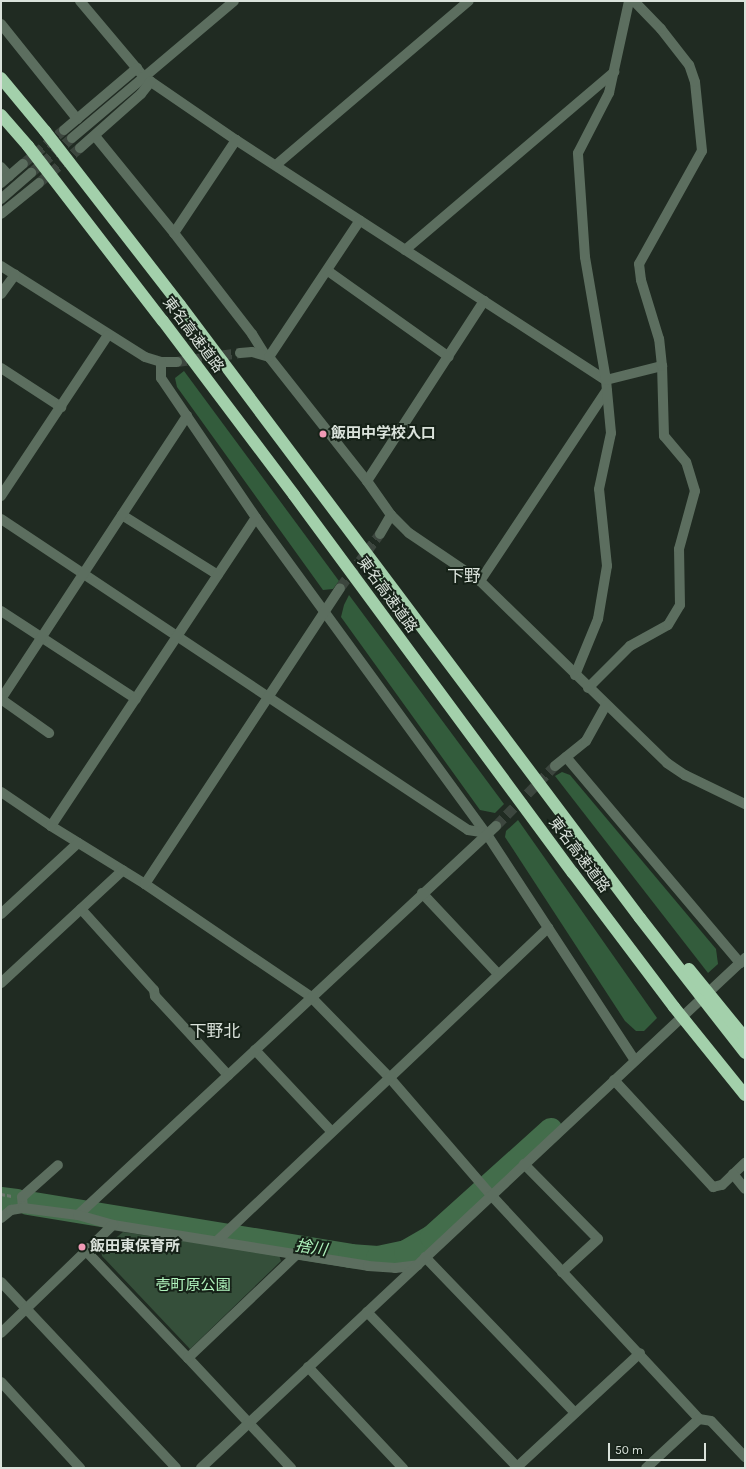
<!DOCTYPE html>
<meta charset="utf-8">
<style>
body{margin:0}
#map{position:relative;width:746px;height:1469px;overflow:hidden;background:#202b22;font-family:Karla,"Noto Sans JP",sans-serif}
div>[style]{position:absolute}
.green>*{inset:0;background:#354f3a}
.forest>*{inset:0;background:#335c3c}
.stream>*{height:4px;margin:-2px;padding:0 2px;transform-origin:2px;border-radius:2px;background:#436d4b}
.river>*{height:24px;margin:-12px;padding:0 12px;transform-origin:12px;border-radius:12px;background:#436d4b}
.minor-tunnel>*{height:10px;margin-top:-5px;transform-origin:0;background:repeating-linear-gradient(90deg,#3c463e 0 10px,transparent 0 15px)}
.path>*{height:2.5px;margin-top:-1.25px;transform-origin:0;background:repeating-linear-gradient(90deg,#6a746b 0 4px,transparent 0 6px)}
.minor>*{height:10px;margin:-5px;padding:0 5px;transform-origin:5px;border-radius:5px;background:#5c6e5f}
.highway>*{height:12px;margin:-6px;padding:0 6px;transform-origin:6px;border-radius:6px;background:#a3d0ab}
.dots>*{width:11px;height:11px;translate:-50% -50%;box-sizing:border-box;border:2px solid #162218;border-radius:50%}
span{translate:-50% -50%;white-space:nowrap;text-align:center;line-height:1.15;-webkit-text-stroke:4px #162218;paint-order:stroke}
.street-label{font-size:15px;color:#dae2db}
.poi-label{font-size:15px;color:#dae2db;font-weight:700}
.left{translate:0 -50%;text-align:left}
.park-label{font-size:15px;color:#b1f4bd}
.water-label{font-size:16px;color:#aef2bb;font-style:italic}
.quarter-label{font-size:17px;color:#dae2db}
.frame{position:absolute;inset:0;border:2px solid #dae2db;pointer-events:none}
.scale{position:absolute;left:608px;top:1443px;width:98px;height:18px;box-sizing:border-box;border:2px solid #dae2db;border-top:0;padding-left:5px;font-size:12px;line-height:14px;white-space:nowrap;color:#dae2db;-webkit-text-stroke:3px #162218;paint-order:stroke}
</style>
<div id="map">
<div class="green">
<i style="clip-path:polygon(123px 1232px,279px 1255px,281px 1261px,190px 1349px,102px 1256px,101px 1250px)"></i>
</div>
<div class="forest">
<i style="clip-path:polygon(184px 371px,339px 581px,333px 589px,323px 590px,177px 387px,175px 378px)"></i>
<i style="clip-path:polygon(349px 595px,504px 804px,495px 813px,480px 810px,341px 617px,344px 605px)"></i>
<i style="clip-path:polygon(562px 772px,570px 775px,716px 949px,718px 964px,708px 973px,555px 776px)"></i>
<i style="clip-path:polygon(518px 820px,657px 1018px,644px 1031px,636px 1031px,625px 1021px,505px 837px,506px 831px)"></i>
</div>
<div class="stream">
<i style="left:1px;top:1209px;width:14px;rotate:-36deg"></i>
</div>
<div class="river">
<i style="left:1px;top:1199px;width:16px;rotate:7deg"></i>
<i style="left:28px;top:1203px;width:326px;rotate:9.3deg"></i>
<i style="left:350px;top:1256px;width:28px;rotate:4deg"></i>
<i style="left:378px;top:1258px;width:29px;rotate:-12deg"></i>
<i style="left:406px;top:1252px;width:30px;rotate:-30deg"></i>
<i style="left:432px;top:1237px;width:160px;rotate:-42deg"></i>
</div>
<div class="minor-tunnel">
<i style="left:23px;top:164px;width:53px;rotate:-39.7deg"></i>
<i style="left:31px;top:173px;width:54px;rotate:-40.5deg"></i>
<i style="left:39px;top:183px;width:54px;rotate:-40.5deg"></i>
<i style="left:177px;top:362px;width:64px;rotate:-8.1deg"></i>
<i style="left:340px;top:588px;width:67px;rotate:-53.5deg"></i>
<i style="left:496px;top:826px;width:84px;rotate:-45.5deg"></i>
</div>
<div class="path">
<i style="left:1px;top:1194px;width:11px;rotate:10deg"></i>
</div>
<div class="minor">
<i style="left:80px;top:1px;width:99px;rotate:49.9deg"></i>
<i style="left:144px;top:77px;width:112px;rotate:34.4deg"></i>
<i style="left:236px;top:140px;width:441px;rotate:33deg"></i>
<i style="left:606px;top:380px;width:58px;rotate:-14deg"></i>
<i style="left:1px;top:24px;width:122px;rotate:51.3deg"></i>
<i style="left:64px;top:130px;width:96px;rotate:-40.3deg"></i>
<i style="left:95px;top:136px;width:125px;rotate:50.8deg"></i>
<i style="left:174px;top:233px;width:128px;rotate:52.3deg"></i>
<i style="left:252px;top:334px;width:25px;rotate:58deg"></i>
<i style="left:72px;top:138px;width:212px;rotate:-40.2deg"></i>
<i style="left:80px;top:148px;width:81px;rotate:-41.5deg"></i>
<i style="left:141px;top:94px;width:16px;rotate:-52deg"></i>
<i style="left:276px;top:165px;width:253px;rotate:-40.4deg"></i>
<i style="left:1px;top:167px;width:12px;rotate:48deg"></i>
<i style="left:1px;top:183px;width:29px;rotate:-41deg"></i>
<i style="left:1px;top:199px;width:40px;rotate:-41deg"></i>
<i style="left:1px;top:214px;width:49px;rotate:-39.2deg"></i>
<i style="left:174px;top:233px;width:112px;rotate:-56.3deg"></i>
<i style="left:405px;top:250px;width:275px;rotate:-40.4deg"></i>
<i style="left:1px;top:266px;width:170px;rotate:32.3deg"></i>
<i style="left:145px;top:357px;width:17px;rotate:17deg"></i>
<i style="left:161px;top:362px;width:16px"></i>
<i style="left:328px;top:271px;width:148px;rotate:35.4deg"></i>
<i style="left:1px;top:294px;width:24px;rotate:-54deg"></i>
<i style="left:240px;top:353px;width:12px;rotate:-5deg"></i>
<i style="left:252px;top:352px;width:18px;rotate:16deg"></i>
<i style="left:269px;top:357px;width:158px;rotate:51.7deg"></i>
<i style="left:367px;top:481px;width:42px;rotate:54.8deg"></i>
<i style="left:391px;top:515px;width:25px;rotate:45deg"></i>
<i style="left:409px;top:533px;width:86px;rotate:34.1deg"></i>
<i style="left:480px;top:581px;width:261px;rotate:44.2deg"></i>
<i style="left:667px;top:763px;width:22px;rotate:34deg"></i>
<i style="left:685px;top:775px;width:67px;rotate:25.8deg"></i>
<i style="left:269px;top:357px;width:164px;rotate:-56.4deg"></i>
<i style="left:161px;top:362px;width:16px;rotate:90deg"></i>
<i style="left:161px;top:378px;width:169px;rotate:55.8deg"></i>
<i style="left:256px;top:518px;width:390px;rotate:53.9deg"></i>
<i style="left:486px;top:833px;width:272px;rotate:56.8deg"></i>
<i style="left:1px;top:368px;width:72px;rotate:33deg"></i>
<i style="left:367px;top:481px;width:215px;rotate:-57deg"></i>
<i style="left:1px;top:496px;width:193px;rotate:-56.4deg"></i>
<i style="left:122px;top:515px;width:113px;rotate:32deg"></i>
<i style="left:1px;top:519px;width:561px;rotate:33.66deg"></i>
<i style="left:468px;top:830px;width:18px;rotate:9deg"></i>
<i style="left:380px;top:534px;width:22px;rotate:-60deg"></i>
<i style="left:480px;top:581px;width:229px;rotate:-56.4deg"></i>
<i style="left:1px;top:611px;width:161px;rotate:33.1deg"></i>
<i style="left:575px;top:675px;width:61px;rotate:-67.7deg"></i>
<i style="left:598px;top:619px;width:54px;rotate:-80.4deg"></i>
<i style="left:607px;top:566px;width:77px;rotate:-95.9deg"></i>
<i style="left:599px;top:489px;width:57px;rotate:-77.9deg"></i>
<i style="left:611px;top:433px;width:53px;rotate:-95.4deg"></i>
<i style="left:606px;top:380px;width:125px;rotate:-99.7deg"></i>
<i style="left:585px;top:257px;width:104px;rotate:-93.9deg"></i>
<i style="left:578px;top:153px;width:68px;rotate:-62.7deg"></i>
<i style="left:609px;top:93px;width:94px;rotate:-77.7deg"></i>
<i style="left:588px;top:688px;width:59px;rotate:-45deg"></i>
<i style="left:630px;top:646px;width:43px;rotate:-28.9deg"></i>
<i style="left:668px;top:625px;width:23px;rotate:-59deg"></i>
<i style="left:680px;top:605px;width:56px;rotate:-91deg"></i>
<i style="left:679px;top:549px;width:60px;rotate:-74.6deg"></i>
<i style="left:695px;top:491px;width:30px;rotate:-107deg"></i>
<i style="left:686px;top:462px;width:34px;rotate:-130deg"></i>
<i style="left:664px;top:436px;width:70px;rotate:-91.6deg"></i>
<i style="left:662px;top:366px;width:27px;rotate:-96deg"></i>
<i style="left:659px;top:339px;width:62px;rotate:-107deg"></i>
<i style="left:641px;top:280px;width:16px;rotate:-97deg"></i>
<i style="left:639px;top:264px;width:129px;rotate:-60.9deg"></i>
<i style="left:702px;top:151px;width:69px;rotate:-95.8deg"></i>
<i style="left:695px;top:82px;width:18px;rotate:-109deg"></i>
<i style="left:689px;top:65px;width:46px;rotate:-127.9deg"></i>
<i style="left:661px;top:29px;width:39px;rotate:-134deg"></i>
<i style="left:1px;top:699px;width:339px;rotate:-56.7deg"></i>
<i style="left:1px;top:699px;width:59px;rotate:35.3deg"></i>
<i style="left:566px;top:757px;width:270px;rotate:49.8deg"></i>
<i style="left:555px;top:766px;width:40px;rotate:-39deg"></i>
<i style="left:586px;top:741px;width:41px;rotate:-60.9deg"></i>
<i style="left:1px;top:792px;width:60px;rotate:34.2deg"></i>
<i style="left:51px;top:826px;width:110px;rotate:31.7deg"></i>
<i style="left:145px;top:884px;width:201px;rotate:34.2deg"></i>
<i style="left:311px;top:997px;width:112px;rotate:45.7deg"></i>
<i style="left:389px;top:1077px;width:156px;rotate:49.2deg"></i>
<i style="left:491px;top:1195px;width:306px;rotate:47.1deg"></i>
<i style="left:699px;top:1419px;width:72px;rotate:137.2deg"></i>
<i style="left:51px;top:826px;width:370px;rotate:-56.4deg"></i>
<i style="left:145px;top:884px;width:354px;rotate:-56.6deg"></i>
<i style="left:422px;top:893px;width:111px;rotate:46.8deg"></i>
<i style="left:81px;top:909px;width:109px;rotate:48deg"></i>
<i style="left:154px;top:990px;width:6px;rotate:81deg"></i>
<i style="left:155px;top:996px;width:108px;rotate:47.3deg"></i>
<i style="left:1px;top:914px;width:105px;rotate:-42.7deg"></i>
<i style="left:1px;top:983px;width:166px;rotate:-42.8deg"></i>
<i style="left:255px;top:1050px;width:112px;rotate:46.8deg"></i>
<i style="left:614px;top:1080px;width:146px;rotate:47.2deg"></i>
<i style="left:713px;top:1187px;width:9px;rotate:-13deg"></i>
<i style="left:722px;top:1185px;width:32px;rotate:-44deg"></i>
<i style="left:524px;top:1164px;width:105px;rotate:45.4deg"></i>
<i style="left:598px;top:1239px;width:49px;rotate:137.5deg"></i>
<i style="left:733px;top:1174px;width:19px;rotate:51deg"></i>
<i style="left:23px;top:1208px;width:11px;rotate:-95deg"></i>
<i style="left:22px;top:1197px;width:48px;rotate:-41.6deg"></i>
<i style="left:78px;top:1215px;width:571px;rotate:-42.94deg"></i>
<i style="left:1px;top:1218px;width:13px;rotate:-39deg"></i>
<i style="left:11px;top:1210px;width:12px;rotate:-9deg"></i>
<i style="left:23px;top:1208px;width:55px;rotate:7.3deg"></i>
<i style="left:78px;top:1215px;width:36px;rotate:16deg"></i>
<i style="left:113px;top:1225px;width:258px;rotate:9.1deg"></i>
<i style="left:368px;top:1266px;width:27px;rotate:4deg"></i>
<i style="left:395px;top:1268px;width:23px;rotate:-7deg"></i>
<i style="left:217px;top:1241px;width:456px;rotate:-43.4deg"></i>
<i style="left:86px;top:1251px;width:148px;rotate:46.4deg"></i>
<i style="left:188px;top:1358px;width:151px;rotate:46.9deg"></i>
<i style="left:425px;top:1257px;width:216px;rotate:46.1deg"></i>
<i style="left:1px;top:1282px;width:255px;rotate:46.7deg"></i>
<i style="left:367px;top:1312px;width:216px;rotate:45.9deg"></i>
<i style="left:1px;top:1333px;width:156px;rotate:-44deg"></i>
<i style="left:188px;top:1358px;width:149px;rotate:-43.6deg"></i>
<i style="left:308px;top:1367px;width:139px;rotate:46.8deg"></i>
<i style="left:1px;top:1382px;width:117px;rotate:47.4deg"></i>
<i style="left:699px;top:1419px;width:12px;rotate:9deg"></i>
<i style="left:711px;top:1421px;width:50px;rotate:46.6deg"></i>
<i style="left:201px;top:1468px;width:746px;rotate:-43.15deg"></i>
<i style="left:516px;top:1468px;width:169px;rotate:-42.8deg"></i>
</div>
<div class="highway">
<i style="left:1px;top:78px;width:69px;rotate:50.3deg"></i>
<i style="left:45px;top:131px;width:220px;rotate:52.2deg"></i>
<i style="left:180px;top:305px;width:766px;rotate:53.12deg"></i>
<i style="left:640px;top:918px;width:171px;rotate:52.1deg"></i>
<i style="left:1px;top:115px;width:41px;rotate:48.9deg"></i>
<i style="left:28px;top:146px;width:221px;rotate:52.4deg"></i>
<i style="left:163px;top:321px;width:218px;rotate:53deg"></i>
<i style="left:294px;top:495px;width:470px;rotate:53.6deg"></i>
<i style="left:573px;top:873px;width:168px;rotate:53deg"></i>
<i style="left:674px;top:1007px;width:113px;rotate:51.1deg"></i>
<i style="left:689px;top:969px;width:89px;rotate:50.9deg"></i>
</div>
<div class="dots">
<i style="left:323px;top:434px;background:#f09ab5"></i>
<i style="left:82px;top:1247px;background:#f09ab5"></i>
</div>
<div class="street-label">
<span style="left:193px;top:335px;rotate:53deg">東名高速道路</span>
<span style="left:387px;top:595px;rotate:54deg">東名高速道路</span>
<span style="left:579px;top:855px;rotate:53deg">東名高速道路</span>
</div>
<div class="poi-label">
<span class="left" style="left:331px;top:434px">飯田中学校入口</span>
<span class="left" style="left:90px;top:1247px">飯田東保育所</span>
</div>
<div class="park-label">
<span style="left:193px;top:1286px">壱町原公園</span>
</div>
<div class="water-label">
<span style="left:311px;top:1248px;rotate:9deg">捨川</span>
</div>
<div class="quarter-label">
<span style="left:464px;top:577px">下野</span>
<span style="left:215px;top:1032px">下野北</span>
</div>
<div class="frame"></div>
<div class="scale">50 m</div>
</div>
